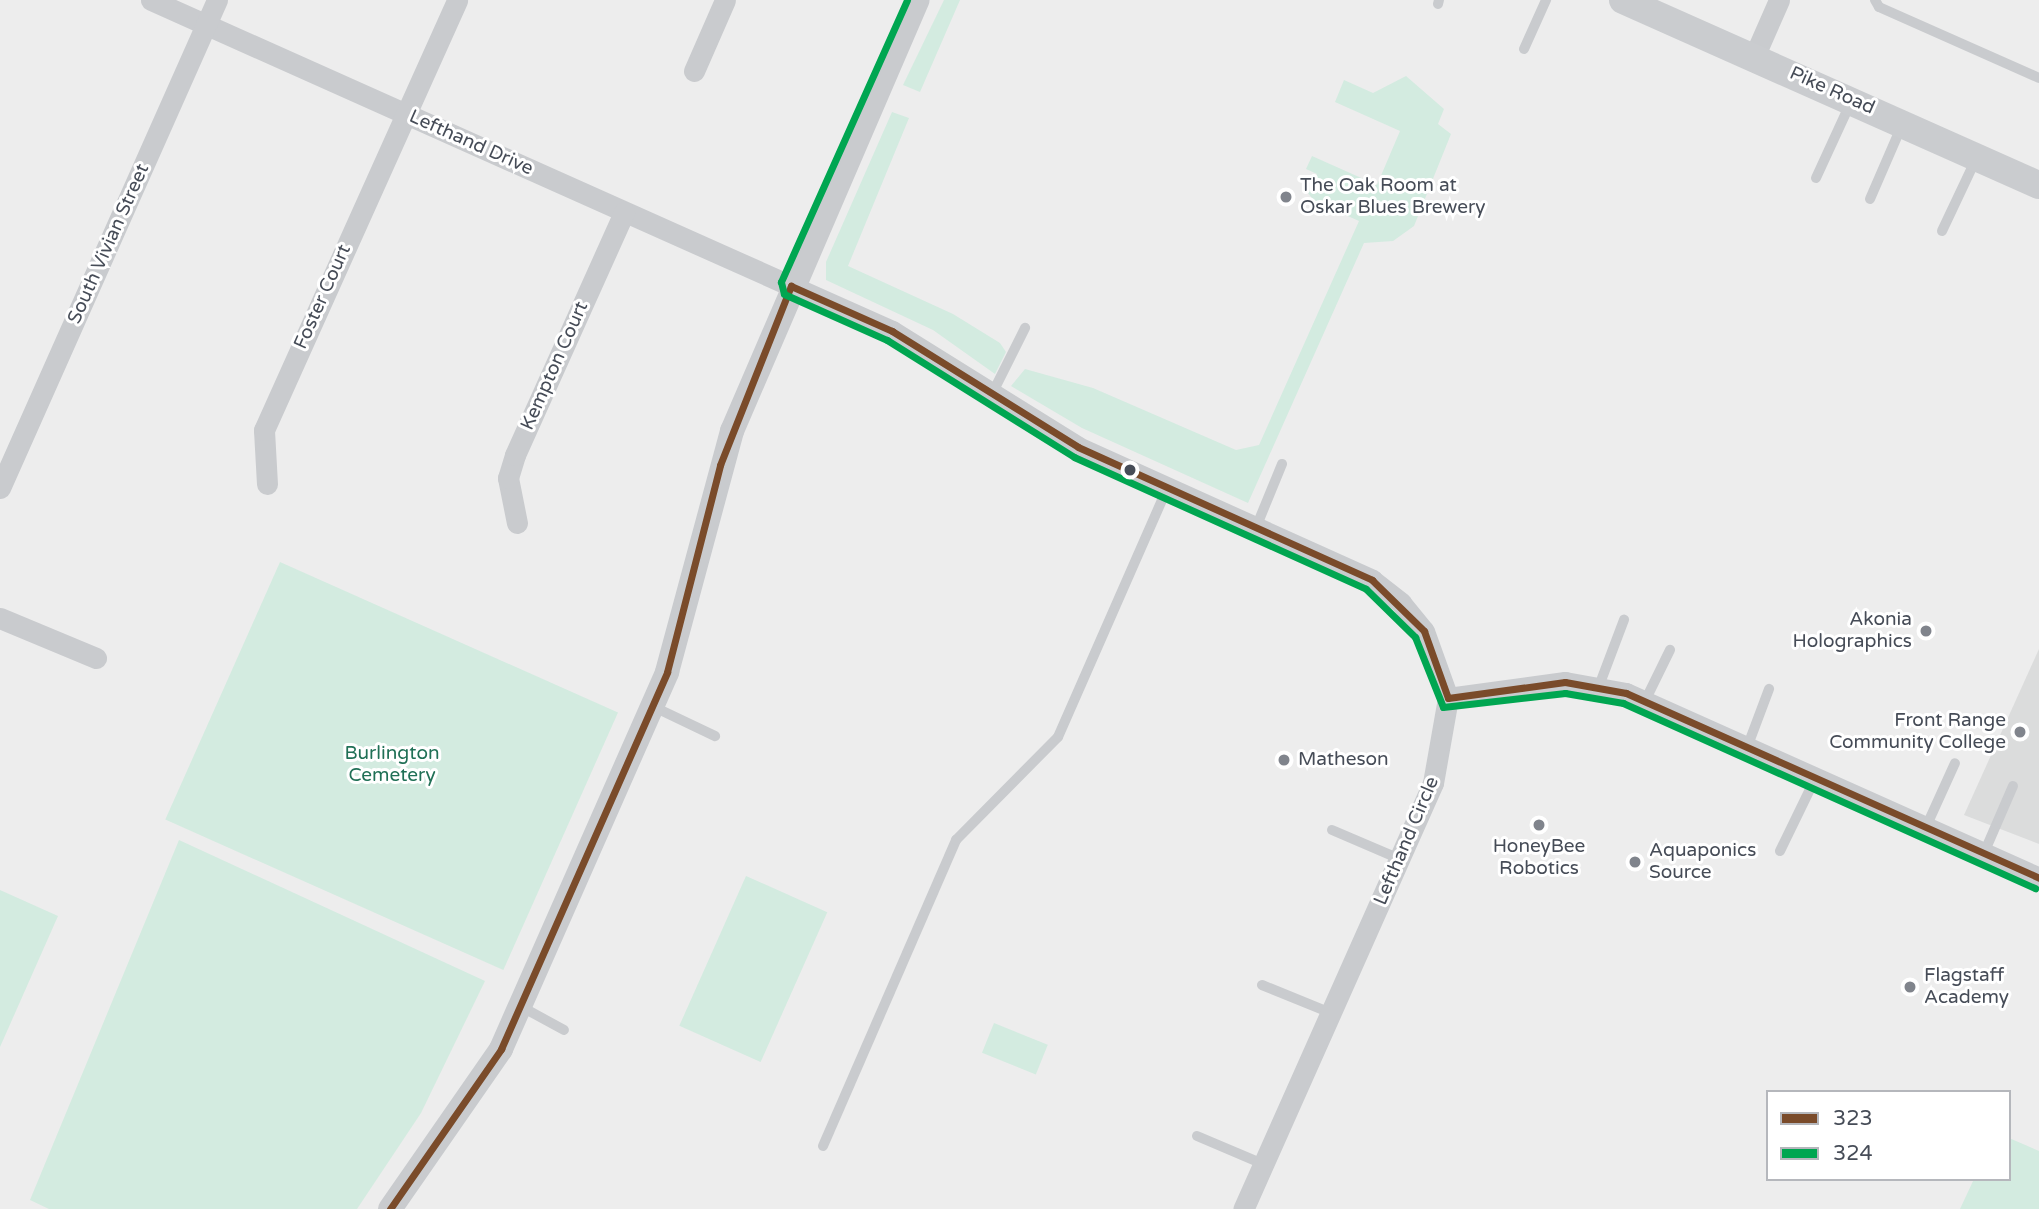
<!DOCTYPE html>
<style>
body{margin:0}
#map{position:relative;width:2039px;height:1209px;overflow:hidden;background:#ededed;font-family:"Varela Round",sans-serif}
div>[style]{position:absolute}
.education>*{inset:0;background:#dbdcdc}
.green>*{inset:0;background:#d3ebe0;transform-origin:0 0}
.service>*{height:10px;margin:-5px;padding:0 5px;transform-origin:5px;border-radius:5px;background:#c9cbce}
.minor>*{height:21px;margin:-10.5px;padding:0 10.5px;transform-origin:10.5px;border-radius:10.5px;background:#c9cbce}
.tertiary>*{height:24px;margin:-12px;padding:0 12px;transform-origin:12px;border-radius:12px;background:#c9cbce}
.secondary>*{height:28px;margin:-14px;padding:0 14px;transform-origin:14px;border-radius:14px;background:#cacccf}
.bus-1>*{height:7px;margin:-3.5px;padding:0 3.5px;transform-origin:3.5px;border-radius:3.5px;background:#7a4b2a}
.bus-2>*{height:7px;margin:-3.5px;padding:0 3.5px;transform-origin:3.5px;border-radius:3.5px;background:#00a651}
.dots>*{width:19px;height:19px;translate:-50% -50%;box-sizing:border-box;border:4px solid #fff;border-radius:50%}
span{translate:-50% -50%;white-space:nowrap;text-align:center;line-height:1.15;-webkit-text-stroke:6px #fff;paint-order:stroke}
.street-label{font-size:19px;color:#464c57}
.poi-label{font-size:19px;color:#464c57}
.left{translate:0 -50%;text-align:left}
.right{translate:-100% -50%;text-align:right}
.park-label{font-size:19px;color:#207056}
.legend{position:absolute;left:1766px;top:1090px;width:245px;height:91px;box-sizing:border-box;background:#fff;border:2px solid #b5b7bc;margin:0;padding:9px 12px;list-style:none;font-size:21px;color:#464c57}
.legend li{display:flex;align-items:center;gap:14px;height:35px}
.legend b{width:35px;border:2px solid #b5b7bc}
</style>
<div id="map">
<div class="education">
<i style="clip-path:polygon(2039px 649px,2039px 844px,1964px 815px)"></i>
</div>
<div class="green">
<i style="clip-path:polygon(944px 0,960px 0,920px 92px,903px 85px)"></i>
<i style="clip-path:polygon(1406px 76px,1444px 109px,1438px 124px,1451px 134px,1414px 226px,1393px 241px,1364px 243px,1248px 503px,1082px 428px,1011px 386px,1025px 369px,1093px 388px,1236px 450px,1259px 445px,1359px 221px,1314px 201px,1308px 193px,1317px 174px,1306px 169px,1312px 156px,1377px 185px,1400px 131px,1335px 102px,1344px 80px,1373px 93px)"></i>
<i style="clip-path:polygon(892px 112px,909px 118px,848px 266px,953px 314px,1000px 343px,1006px 352px,995px 374px,933px 330px,826px 280px,826px 262px)"></i>
<i style="left:280px;top:562px;width:370px;height:282px;rotate:24deg"></i>
<i style="clip-path:polygon(179px 840px,485px 981px,421px 1113px,357px 1209px,49px 1209px,30px 1200px)"></i>
<i style="left:746px;top:876px;width:89px;height:164px;rotate:24deg"></i>
<i style="clip-path:polygon(0 890px,58px 916px,0 1047px)"></i>
<i style="left:994px;top:1023px;width:58px;height:32px;rotate:22deg"></i>
<i style="clip-path:polygon(2009px 1138px,2039px 1151px,2039px 1209px,1960px 1209px,1974px 1179px,2009px 1179px)"></i>
</div>
<div class="service">
<i style="left:1875px;top:0;width:8px;rotate:60deg"></i>
<i style="left:1879px;top:7px;width:175px;rotate:23.9deg"></i>
<i style="left:1438px;top:4px;width:4px;rotate:-76deg"></i>
<i style="left:1524px;top:49px;width:54px;rotate:-65.8deg"></i>
<i style="left:1816px;top:178px;width:81px;rotate:-65.3deg"></i>
<i style="left:1870px;top:199px;width:81px;rotate:-66.6deg"></i>
<i style="left:1942px;top:231px;width:80px;rotate:-64.7deg"></i>
<i style="left:992px;top:394px;width:74px;rotate:-63.4deg"></i>
<i style="left:1257px;top:525px;width:66px;rotate:-67.7deg"></i>
<i style="left:1599px;top:686px;width:71px;rotate:-69.3deg"></i>
<i style="left:1645px;top:701px;width:57px;rotate:-63.9deg"></i>
<i style="left:652px;top:706px;width:70px;rotate:25.5deg"></i>
<i style="left:1748px;top:745px;width:60px;rotate:-69.4deg"></i>
<i style="left:1926px;top:827px;width:70px;rotate:-65.6deg"></i>
<i style="left:1332px;top:830px;width:74px;rotate:23.1deg"></i>
<i style="left:1780px;top:851px;width:82px;rotate:-64.1deg"></i>
<i style="left:1984px;top:853px;width:73px;rotate:-66.6deg"></i>
<i style="left:1262px;top:985px;width:74px;rotate:22.1deg"></i>
<i style="left:520px;top:1006px;width:50px;rotate:28.6deg"></i>
<i style="left:1197px;top:1136px;width:72px;rotate:23deg"></i>
<i style="left:823px;top:1146px;width:334px;rotate:-66.5deg"></i>
<i style="left:956px;top:840px;width:145px;rotate:-45.3deg"></i>
<i style="left:1058px;top:737px;width:274px;rotate:-66.3deg"></i>
</div>
<div class="minor">
<i style="left:151px;top:0;width:812px;rotate:24.07deg"></i>
<i style="left:892px;top:331px;width:219px;rotate:31.9deg"></i>
<i style="left:1078px;top:447px;width:323px;rotate:24.3deg"></i>
<i style="left:1372px;top:580px;width:37px;rotate:38deg"></i>
<i style="left:1401px;top:603px;width:36px;rotate:51deg"></i>
<i style="left:1424px;top:631px;width:71px;rotate:70.3deg"></i>
<i style="left:1448px;top:698px;width:86px;rotate:100deg"></i>
<i style="left:1433px;top:783px;width:466px;rotate:114deg"></i>
<i style="left:1754px;top:57px;width:62px;rotate:-66.3deg"></i>
<i style="left:694px;top:71px;width:77px;rotate:-66.4deg"></i>
<i style="left:267px;top:484px;width:54px;rotate:-93.2deg"></i>
<i style="left:264px;top:430px;width:471px;rotate:-65.8deg"></i>
<i style="left:0;top:488px;width:534px;rotate:-66.03deg"></i>
<i style="left:517px;top:523px;width:46px;rotate:-101.3deg"></i>
<i style="left:508px;top:478px;width:24px;rotate:-73deg"></i>
<i style="left:515px;top:455px;width:266px;rotate:-65.8deg"></i>
<i style="left:0;top:618px;width:104px;rotate:22.6deg"></i>
<i style="left:1448px;top:698px;width:118px;rotate:-7.8deg"></i>
<i style="left:1565px;top:682px;width:62px;rotate:10.2deg"></i>
<i style="left:1626px;top:693px;width:453px;rotate:24.1deg"></i>
</div>
<div class="tertiary">
<i style="left:390px;top:1209px;width:195px;rotate:-55.2deg"></i>
<i style="left:501px;top:1049px;width:412px;rotate:-66.2deg"></i>
<i style="left:667px;top:672px;width:250px;rotate:-74.9deg"></i>
<i style="left:732px;top:431px;width:469px;rotate:-66.7deg"></i>
</div>
<div class="secondary">
<i style="left:1623px;top:0;width:455px;rotate:24deg"></i>
</div>
<div class="bus-1">
<i style="left:390px;top:1209px;width:195px;rotate:-55.2deg"></i>
<i style="left:501px;top:1049px;width:412px;rotate:-66.2deg"></i>
<i style="left:667px;top:672px;width:214px;rotate:-75.6deg"></i>
<i style="left:720px;top:465px;width:193px;rotate:-68.4deg"></i>
<i style="left:791px;top:286px;width:111px;rotate:24deg"></i>
<i style="left:892px;top:331px;width:219px;rotate:31.9deg"></i>
<i style="left:1078px;top:447px;width:323px;rotate:24.3deg"></i>
<i style="left:1372px;top:580px;width:73px;rotate:44.4deg"></i>
<i style="left:1424px;top:631px;width:71px;rotate:70.3deg"></i>
<i style="left:1448px;top:698px;width:118px;rotate:-7.8deg"></i>
<i style="left:1565px;top:682px;width:62px;rotate:10.2deg"></i>
<i style="left:1626px;top:693px;width:453px;rotate:24.1deg"></i>
</div>
<div class="bus-2">
<i style="left:907px;top:0;width:309px;rotate:114.1deg"></i>
<i style="left:781px;top:282px;width:12px;rotate:76deg"></i>
<i style="left:784px;top:294px;width:113px;rotate:24.1deg"></i>
<i style="left:887px;top:340px;width:221px;rotate:32deg"></i>
<i style="left:1074px;top:457px;width:320px;rotate:24.3deg"></i>
<i style="left:1366px;top:589px;width:69px;rotate:44.4deg"></i>
<i style="left:1415px;top:637px;width:75px;rotate:68.2deg"></i>
<i style="left:1443px;top:707px;width:123px;rotate:-6.5deg"></i>
<i style="left:1565px;top:693px;width:59px;rotate:9.8deg"></i>
<i style="left:1623px;top:703px;width:452px;rotate:24.2deg"></i>
</div>
<div class="dots">
<i style="left:1286px;top:197px;background:#80848c"></i>
<i style="left:1130px;top:470px;background:#464c57"></i>
<i style="left:1926px;top:631px;background:#80848c"></i>
<i style="left:2020px;top:732px;background:#80848c"></i>
<i style="left:1284px;top:760px;background:#80848c"></i>
<i style="left:1539px;top:825px;background:#80848c"></i>
<i style="left:1635px;top:862px;background:#80848c"></i>
<i style="left:1910px;top:987px;background:#80848c"></i>
</div>
<div class="street-label">
<span style="left:1832px;top:91px;rotate:24deg">Pike Road</span>
<span style="left:471px;top:143px;rotate:24deg">Lefthand Drive</span>
<span style="left:109px;top:244px;rotate:-66deg">South Vivian Street</span>
<span style="left:323px;top:297px;rotate:-66deg">Foster Court</span>
<span style="left:555px;top:366px;rotate:-66deg">Kempton Court</span>
<span style="left:1407px;top:841px;rotate:-67deg">Lefthand Circle</span>
</div>
<div class="poi-label">
<span class="left" style="left:1300px;top:197px">The Oak Room at<br>Oskar Blues Brewery</span>
<span class="right" style="left:1912px;top:631px">Akonia<br>Holographics</span>
<span class="right" style="left:2006px;top:732px">Front Range<br>Community College</span>
<span class="left" style="left:1298px;top:760px">Matheson</span>
<span style="left:1539px;top:858px">HoneyBee<br>Robotics</span>
<span class="left" style="left:1649px;top:862px">Aquaponics<br>Source</span>
<span class="left" style="left:1924px;top:987px">Flagstaff<br>Academy</span>
</div>
<div class="park-label">
<span style="left:392px;top:765px">Burlington<br>Cemetery</span>
</div>
<ul class="legend">
<li><b style="height:9px;background:#7a4b2a"></b>323</li>
<li><b style="height:9px;background:#00a651"></b>324</li>
</ul>
</div>
